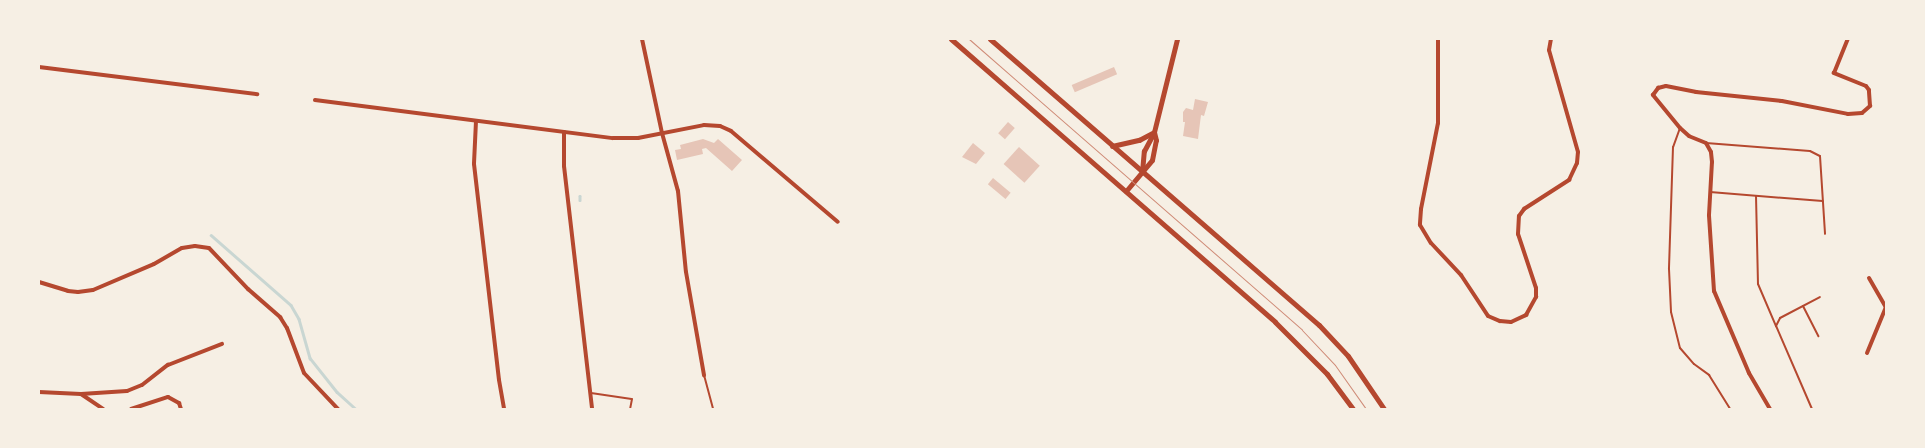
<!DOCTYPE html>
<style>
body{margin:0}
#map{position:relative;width:1925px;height:448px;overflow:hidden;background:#f6efe4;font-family:Signika,sans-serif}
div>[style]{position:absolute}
.stream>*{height:2.5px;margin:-1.25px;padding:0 1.25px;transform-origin:1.25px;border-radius:1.25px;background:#c9d6d2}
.building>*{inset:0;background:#e6c5b7;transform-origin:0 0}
.service>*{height:2px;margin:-1px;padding:0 1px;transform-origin:1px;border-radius:1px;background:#b5482f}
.minor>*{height:4px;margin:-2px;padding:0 2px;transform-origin:2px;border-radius:2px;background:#b5482f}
.secondary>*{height:5px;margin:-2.5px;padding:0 2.5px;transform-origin:2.5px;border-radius:2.5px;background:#b5482f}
.tram>*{height:1px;margin:-0.5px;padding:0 0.5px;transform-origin:0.5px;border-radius:0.5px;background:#cf8b77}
span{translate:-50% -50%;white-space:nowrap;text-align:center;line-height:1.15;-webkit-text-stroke:5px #f6efe4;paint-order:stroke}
.frame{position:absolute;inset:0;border:40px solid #f6efe4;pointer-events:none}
</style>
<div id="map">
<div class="stream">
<i style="left:580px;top:196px;width:4px;rotate:90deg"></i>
<i style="left:211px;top:235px;width:106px;rotate:41.2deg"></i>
<i style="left:291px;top:305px;width:16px;rotate:60deg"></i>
<i style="left:299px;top:319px;width:41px;rotate:74.2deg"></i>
<i style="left:310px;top:358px;width:43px;rotate:51.5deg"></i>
<i style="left:337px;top:392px;width:25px;rotate:42deg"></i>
</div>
<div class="building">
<i style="left:1114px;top:67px;width:8px;height:46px;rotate:67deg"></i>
<i style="clip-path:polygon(1195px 99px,1208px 102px,1204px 116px,1201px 115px,1198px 139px,1183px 136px,1185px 122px,1183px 122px,1183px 112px,1186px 108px,1193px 110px)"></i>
<i style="left:1008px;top:122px;width:9px;height:15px;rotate:41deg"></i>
<i style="clip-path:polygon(703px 139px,714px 143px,718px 139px,742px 160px,732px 171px,706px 148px,702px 149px,703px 154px,677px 160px,675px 150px,681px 149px,680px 145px)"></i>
<i style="clip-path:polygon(973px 143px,985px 153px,976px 164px,962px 157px)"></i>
<i style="left:1019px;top:147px;width:28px;height:23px;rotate:42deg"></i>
<i style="left:993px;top:178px;width:23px;height:8px;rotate:40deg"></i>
</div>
<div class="service">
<i style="left:1680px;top:128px;width:20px;rotate:110deg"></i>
<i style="left:1673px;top:147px;width:122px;rotate:91.9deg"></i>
<i style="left:1669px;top:269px;width:43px;rotate:87.3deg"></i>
<i style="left:1671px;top:312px;width:37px;rotate:76deg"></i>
<i style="left:1680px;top:348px;width:21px;rotate:49deg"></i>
<i style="left:1694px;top:364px;width:19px;rotate:36deg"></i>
<i style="left:1709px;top:375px;width:40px;rotate:58deg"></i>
<i style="left:1706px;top:143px;width:104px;rotate:4.4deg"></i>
<i style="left:1810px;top:151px;width:11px;rotate:27deg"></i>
<i style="left:1820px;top:156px;width:78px;rotate:86.3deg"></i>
<i style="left:1710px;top:192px;width:113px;rotate:4.6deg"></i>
<i style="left:1756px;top:196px;width:88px;rotate:88.7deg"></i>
<i style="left:1758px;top:284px;width:46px;rotate:66.8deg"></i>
<i style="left:1803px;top:306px;width:34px;rotate:63deg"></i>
<i style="left:704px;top:375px;width:35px;rotate:75deg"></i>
<i style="left:591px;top:393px;width:41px;rotate:8.3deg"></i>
<i style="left:632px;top:399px;width:10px;rotate:101deg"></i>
<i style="left:1812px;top:409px;width:90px;rotate:-113.4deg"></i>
<i style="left:1776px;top:326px;width:9px;rotate:-63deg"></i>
<i style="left:1780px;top:318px;width:45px;rotate:-27.7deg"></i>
</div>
<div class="minor">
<i style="left:642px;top:39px;width:96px;rotate:78deg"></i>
<i style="left:662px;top:133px;width:60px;rotate:74.6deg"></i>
<i style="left:678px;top:191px;width:81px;rotate:84.4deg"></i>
<i style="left:686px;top:272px;width:105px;rotate:80.1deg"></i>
<i style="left:1438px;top:39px;width:84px;rotate:90deg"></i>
<i style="left:1438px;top:123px;width:88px;rotate:101.2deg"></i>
<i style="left:1421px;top:209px;width:16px;rotate:94deg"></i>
<i style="left:1420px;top:225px;width:21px;rotate:59deg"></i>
<i style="left:1431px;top:243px;width:44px;rotate:46.8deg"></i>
<i style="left:1461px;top:275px;width:49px;rotate:56.6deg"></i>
<i style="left:1488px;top:316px;width:13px;rotate:23deg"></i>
<i style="left:1500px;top:321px;width:11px;rotate:5deg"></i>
<i style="left:1511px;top:322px;width:17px;rotate:-25deg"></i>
<i style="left:1526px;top:315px;width:21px;rotate:-61deg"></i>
<i style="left:1536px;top:297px;width:9px;rotate:-90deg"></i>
<i style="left:1536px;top:288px;width:57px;rotate:-108.4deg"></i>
<i style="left:1518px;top:234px;width:18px;rotate:-87deg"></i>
<i style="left:1519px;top:216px;width:9px;rotate:-54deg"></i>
<i style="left:1524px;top:209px;width:54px;rotate:-32.8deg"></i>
<i style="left:1569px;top:180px;width:19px;rotate:-65deg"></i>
<i style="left:1577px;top:163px;width:11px;rotate:-85deg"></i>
<i style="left:1578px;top:152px;width:106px;rotate:-105.9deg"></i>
<i style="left:1549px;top:50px;width:11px;rotate:-80deg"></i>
<i style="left:39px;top:67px;width:220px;rotate:7.1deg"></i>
<i style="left:315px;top:100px;width:300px;rotate:7.3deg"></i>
<i style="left:613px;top:138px;width:25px"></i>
<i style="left:638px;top:138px;width:67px;rotate:-11.1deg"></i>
<i style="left:704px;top:125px;width:16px;rotate:4deg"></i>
<i style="left:720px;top:126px;width:12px;rotate:24deg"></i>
<i style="left:731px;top:131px;width:140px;rotate:40.4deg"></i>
<i style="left:476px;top:121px;width:43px;rotate:92.7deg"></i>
<i style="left:474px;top:164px;width:217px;rotate:83.4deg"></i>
<i style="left:499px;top:380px;width:29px;rotate:80deg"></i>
<i style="left:564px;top:132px;width:34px;rotate:90deg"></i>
<i style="left:564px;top:166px;width:245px;rotate:83.4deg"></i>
<i style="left:1869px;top:278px;width:34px;rotate:60deg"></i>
<i style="left:39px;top:282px;width:30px;rotate:17deg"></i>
<i style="left:68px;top:291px;width:10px;rotate:6deg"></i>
<i style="left:78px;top:292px;width:15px;rotate:-8deg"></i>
<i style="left:93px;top:290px;width:66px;rotate:-23.1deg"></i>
<i style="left:154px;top:264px;width:32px;rotate:-30deg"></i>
<i style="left:182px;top:248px;width:13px;rotate:-9deg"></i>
<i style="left:195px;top:246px;width:14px;rotate:8deg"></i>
<i style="left:209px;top:248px;width:57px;rotate:46.4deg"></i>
<i style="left:248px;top:289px;width:43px;rotate:41.2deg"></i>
<i style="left:280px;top:317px;width:13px;rotate:58deg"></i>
<i style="left:287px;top:328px;width:48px;rotate:69.3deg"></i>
<i style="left:304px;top:373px;width:50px;rotate:46.6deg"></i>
<i style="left:1867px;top:353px;width:50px;rotate:-67.6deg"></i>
<i style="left:39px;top:392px;width:42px;rotate:2.7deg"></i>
<i style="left:81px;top:394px;width:46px;rotate:-3.7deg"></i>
<i style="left:127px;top:391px;width:16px;rotate:-22deg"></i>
<i style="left:142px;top:385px;width:33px;rotate:-38deg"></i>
<i style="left:168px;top:365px;width:58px;rotate:-21.3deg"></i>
<i style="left:81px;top:394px;width:27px;rotate:34deg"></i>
<i style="left:131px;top:409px;width:39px;rotate:-18deg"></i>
<i style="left:168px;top:397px;width:13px;rotate:29deg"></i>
<i style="left:179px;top:403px;width:6px;rotate:72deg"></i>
<i style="left:1770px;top:409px;width:42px;rotate:-120.3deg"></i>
<i style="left:1749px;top:373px;width:89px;rotate:-113.1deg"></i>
<i style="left:1714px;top:291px;width:76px;rotate:-93.8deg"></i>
<i style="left:1709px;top:215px;width:53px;rotate:-86.8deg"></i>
<i style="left:1712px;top:162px;width:10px;rotate:-96deg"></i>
<i style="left:1711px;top:152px;width:10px;rotate:-119deg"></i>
<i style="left:1706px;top:143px;width:18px;rotate:-158deg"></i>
<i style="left:1689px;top:136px;width:12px;rotate:-138deg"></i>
<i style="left:1680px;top:128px;width:43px;rotate:-129.3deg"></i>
<i style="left:1653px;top:95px;width:9px;rotate:-54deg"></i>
<i style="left:1658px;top:88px;width:8px;rotate:-14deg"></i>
<i style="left:1666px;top:86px;width:31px;rotate:11deg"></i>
<i style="left:1696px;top:92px;width:86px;rotate:6deg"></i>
<i style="left:1782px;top:101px;width:67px;rotate:11.1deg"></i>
<i style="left:1848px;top:114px;width:14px;rotate:-4deg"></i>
<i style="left:1862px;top:113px;width:11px;rotate:-41deg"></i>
<i style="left:1870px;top:106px;width:16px;rotate:-94deg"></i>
<i style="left:1869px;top:90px;width:5px;rotate:-127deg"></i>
<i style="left:1866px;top:86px;width:35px;rotate:-158deg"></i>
<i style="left:1834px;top:73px;width:37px;rotate:-68deg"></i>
</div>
<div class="secondary">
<i style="left:951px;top:39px;width:430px;rotate:41.1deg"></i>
<i style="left:1275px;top:322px;width:74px;rotate:45deg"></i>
<i style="left:1327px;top:374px;width:44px;rotate:53.4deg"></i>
<i style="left:990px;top:39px;width:436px;rotate:41deg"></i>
<i style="left:1319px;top:325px;width:42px;rotate:46.9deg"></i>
<i style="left:1348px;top:356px;width:64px;rotate:55.8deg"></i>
<i style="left:1112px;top:146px;width:28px;rotate:-13deg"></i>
<i style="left:1139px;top:140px;width:15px;rotate:-28deg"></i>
<i style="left:1142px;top:172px;width:21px;rotate:-85deg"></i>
<i style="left:1144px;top:151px;width:21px;rotate:-62deg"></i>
<i style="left:1154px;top:132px;width:96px;rotate:-76.1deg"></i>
<i style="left:1126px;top:191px;width:40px;rotate:-50deg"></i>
<i style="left:1152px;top:160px;width:20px;rotate:-79deg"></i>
<i style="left:1156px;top:140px;width:8px;rotate:-104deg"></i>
</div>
<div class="tram">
<i style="left:969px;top:39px;width:442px;rotate:41.1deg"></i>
<i style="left:1302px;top:330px;width:48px;rotate:46.7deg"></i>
<i style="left:1335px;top:365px;width:54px;rotate:54.8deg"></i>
</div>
<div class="frame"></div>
</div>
